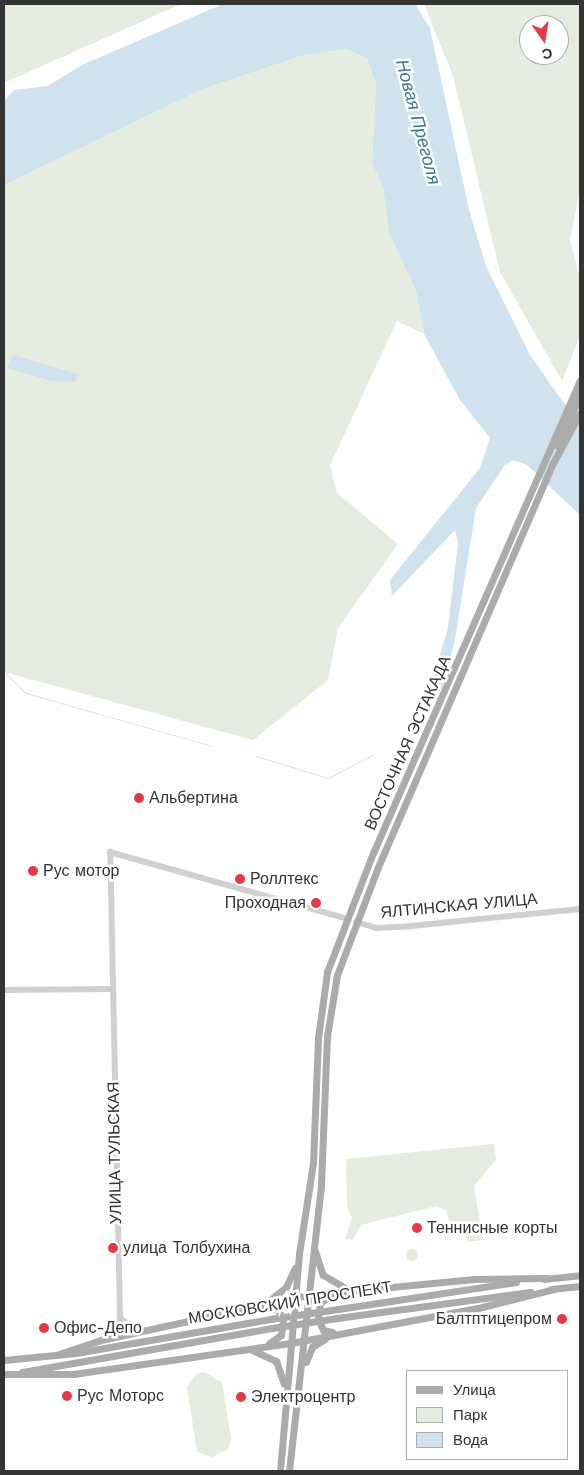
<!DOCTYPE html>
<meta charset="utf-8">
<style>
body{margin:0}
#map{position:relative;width:584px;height:1475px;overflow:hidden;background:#fff;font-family:"Work Sans",sans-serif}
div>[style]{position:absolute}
.green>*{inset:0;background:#e6ecdf}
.round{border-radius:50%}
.water>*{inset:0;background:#cfe2ee}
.stream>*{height:1px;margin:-0.5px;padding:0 0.5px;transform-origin:0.5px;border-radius:0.5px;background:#cfe2ee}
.minor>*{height:5.5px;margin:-2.75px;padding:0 2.75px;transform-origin:2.75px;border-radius:2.75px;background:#d0d0d0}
.major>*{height:7px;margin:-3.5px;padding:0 3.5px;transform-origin:3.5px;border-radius:3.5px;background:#ababab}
.major-bridge>*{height:7px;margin:-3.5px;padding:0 3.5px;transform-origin:3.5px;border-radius:3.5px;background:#ababab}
.dots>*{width:14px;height:14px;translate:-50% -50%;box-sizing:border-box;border:2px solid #fff;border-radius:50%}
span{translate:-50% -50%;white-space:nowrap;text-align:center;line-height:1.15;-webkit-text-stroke:5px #fff;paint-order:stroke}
.street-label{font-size:16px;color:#333}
.poi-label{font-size:16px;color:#333}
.left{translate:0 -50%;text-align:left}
.right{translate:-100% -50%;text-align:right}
.water-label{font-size:18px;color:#3f7597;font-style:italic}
.frame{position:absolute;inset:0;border:5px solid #333;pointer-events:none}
.legend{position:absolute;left:406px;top:1370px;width:162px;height:90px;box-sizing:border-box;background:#fff;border:1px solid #adadad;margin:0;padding:6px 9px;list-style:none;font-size:15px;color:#333}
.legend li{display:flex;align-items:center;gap:10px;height:25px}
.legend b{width:25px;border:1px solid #adadad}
.north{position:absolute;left:519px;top:15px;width:50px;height:50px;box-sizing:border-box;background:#fff;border:1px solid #adadad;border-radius:50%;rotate:167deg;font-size:14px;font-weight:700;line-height:20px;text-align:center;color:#333}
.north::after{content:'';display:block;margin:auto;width:18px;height:22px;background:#e63946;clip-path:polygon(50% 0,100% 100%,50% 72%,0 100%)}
</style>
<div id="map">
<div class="green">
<i style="clip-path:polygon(4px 4px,181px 4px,4px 83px)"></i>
<i style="clip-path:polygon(evenodd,424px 4px,580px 4px,580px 190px,570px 239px,580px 278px,580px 336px,562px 381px,500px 272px,453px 76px,424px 4px,529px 25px,559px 25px,559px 55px,529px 55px,529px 25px)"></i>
<i style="clip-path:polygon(346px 49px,367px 58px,376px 84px,372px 164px,383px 187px,389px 233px,416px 291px,424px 334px,397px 321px,330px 465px,337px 493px,398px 544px,338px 628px,328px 680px,253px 740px,4px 672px,4px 185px,203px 89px,301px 56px)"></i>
<i style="clip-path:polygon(494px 1144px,496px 1160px,474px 1186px,483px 1240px,468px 1242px,462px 1227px,450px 1225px,446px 1210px,436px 1206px,361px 1225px,353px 1240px,345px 1239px,352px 1218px,347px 1206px,346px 1159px)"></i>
<i class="round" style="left:406px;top:1249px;width:12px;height:12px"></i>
<i style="clip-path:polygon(204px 1372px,222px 1382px,231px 1438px,229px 1448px,212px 1457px,197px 1452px,187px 1387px,196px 1374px)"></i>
</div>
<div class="water">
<i style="clip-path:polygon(223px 4px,415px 4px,430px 28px,469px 210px,486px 266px,530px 355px,580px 426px,580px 515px,527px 465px,513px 460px,505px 465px,476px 508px,455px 640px,442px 688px,436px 691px,431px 685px,448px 628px,458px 543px,455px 530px,392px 596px,390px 580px,480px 468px,490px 438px,460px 400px,424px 334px,416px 291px,389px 233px,383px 187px,372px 164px,376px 84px,367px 58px,346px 49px,301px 56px,203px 89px,4px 185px,4px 101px,14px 90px,48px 86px,82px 65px)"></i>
<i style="clip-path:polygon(13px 355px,78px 374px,75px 382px,52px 381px,7px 368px)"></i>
</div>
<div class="stream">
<i style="left:4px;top:672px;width:30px;rotate:44deg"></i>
<i style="left:26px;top:693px;width:193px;rotate:15.9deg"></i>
<i style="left:256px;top:756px;width:75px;rotate:17deg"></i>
<i style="left:328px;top:778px;width:50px;rotate:-27.6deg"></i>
</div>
<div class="minor">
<i style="left:356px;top:922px;width:22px;rotate:16deg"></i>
<i style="left:377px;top:928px;width:34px;rotate:-3deg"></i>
<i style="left:411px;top:926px;width:170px;rotate:-5.7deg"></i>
<i style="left:4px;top:990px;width:107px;rotate:-0.5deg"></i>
<i style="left:120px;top:1318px;width:21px;rotate:37deg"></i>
<i style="left:112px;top:1338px;width:22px;rotate:-68deg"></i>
<i style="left:120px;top:1318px;width:466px;rotate:-91.2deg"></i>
<i style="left:110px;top:852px;width:244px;rotate:15.7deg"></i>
</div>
<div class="major">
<i style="left:558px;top:446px;width:56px;rotate:-66.7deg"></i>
<i style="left:314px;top:1248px;width:28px;rotate:72deg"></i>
<i style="left:323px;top:1275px;width:28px;rotate:30deg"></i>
<i style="left:544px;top:1279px;width:36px;rotate:-6deg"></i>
<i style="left:551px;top:1289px;width:29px;rotate:-6deg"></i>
<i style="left:270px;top:1300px;width:21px;rotate:-39deg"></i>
<i style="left:286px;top:1287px;width:21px;rotate:-65deg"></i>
<i style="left:264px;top:1305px;width:15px;rotate:20deg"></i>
<i style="left:278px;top:1310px;width:10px;rotate:61deg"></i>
<i style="left:283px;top:1319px;width:16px;rotate:97deg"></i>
<i style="left:281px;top:1335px;width:14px;rotate:146deg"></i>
<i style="left:338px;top:1309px;width:180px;rotate:-8.6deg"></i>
<i style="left:337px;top:1318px;width:195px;rotate:-7.7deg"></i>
<i style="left:332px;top:1332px;width:9px;rotate:-167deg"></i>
<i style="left:323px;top:1330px;width:12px;rotate:-114deg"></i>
<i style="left:318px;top:1319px;width:16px;rotate:-83deg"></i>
<i style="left:320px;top:1303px;width:16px;rotate:-35deg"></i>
<i style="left:250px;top:1349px;width:29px;rotate:25deg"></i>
<i style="left:276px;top:1361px;width:24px;rotate:71deg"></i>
<i style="left:56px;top:1355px;width:47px;rotate:-18.4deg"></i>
<i style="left:101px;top:1340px;width:212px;rotate:-12.3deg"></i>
<i style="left:308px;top:1295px;width:167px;rotate:-5.5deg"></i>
<i style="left:474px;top:1279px;width:72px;rotate:-0.8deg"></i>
<i style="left:4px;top:1360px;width:72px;rotate:-5.6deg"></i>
<i style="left:76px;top:1353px;width:197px;rotate:-9.9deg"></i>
<i style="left:306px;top:1362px;width:16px;rotate:-68deg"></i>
<i style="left:312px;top:1347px;width:15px;rotate:-32deg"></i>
<i style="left:22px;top:1372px;width:254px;rotate:-10deg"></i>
<i style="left:4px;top:1374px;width:69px"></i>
<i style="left:73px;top:1374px;width:220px;rotate:-8.1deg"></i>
<i style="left:291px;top:1343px;width:190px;rotate:-10.6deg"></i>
<i style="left:478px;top:1308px;width:78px;rotate:-14deg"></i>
<i style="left:280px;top:1471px;width:218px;rotate:-85deg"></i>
<i style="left:299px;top:1254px;width:92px;rotate:-81.3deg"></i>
<i style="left:313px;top:1163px;width:125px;rotate:-87.7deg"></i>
<i style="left:318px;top:1038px;width:67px;rotate:-82.2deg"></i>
<i style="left:327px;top:972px;width:128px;rotate:-68.9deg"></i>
<i style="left:373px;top:853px;width:516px;rotate:-66.36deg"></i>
<i style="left:289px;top:1471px;width:288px;rotate:-83.6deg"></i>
<i style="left:321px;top:1185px;width:149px;rotate:-87.7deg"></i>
<i style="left:327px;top:1036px;width:62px;rotate:-80.7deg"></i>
<i style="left:337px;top:975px;width:116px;rotate:-69.2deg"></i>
<i style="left:378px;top:867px;width:440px;rotate:-66.6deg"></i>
<i style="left:553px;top:463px;width:57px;rotate:-61.6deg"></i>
</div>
<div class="major-bridge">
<i style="left:270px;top:1319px;width:69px;rotate:-8.4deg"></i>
<i style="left:272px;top:1328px;width:66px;rotate:-8.7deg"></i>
</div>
<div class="dots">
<i style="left:139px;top:798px;background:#e63946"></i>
<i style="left:33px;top:871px;background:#e63946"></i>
<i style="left:240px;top:879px;background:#e63946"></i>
<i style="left:316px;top:903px;background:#e63946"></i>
<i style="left:417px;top:1228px;background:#e63946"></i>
<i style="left:113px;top:1248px;background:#e63946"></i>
<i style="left:562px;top:1319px;background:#e63946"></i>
<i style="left:44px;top:1328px;background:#e63946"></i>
<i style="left:67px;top:1396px;background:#e63946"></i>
<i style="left:241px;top:1397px;background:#e63946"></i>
</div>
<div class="street-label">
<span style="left:408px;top:743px;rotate:-66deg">ВОСТОЧНАЯ ЭСТАКАДА</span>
<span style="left:459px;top:906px;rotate:-5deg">ЯЛТИНСКАЯ УЛИЦА</span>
<span style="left:115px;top:1153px;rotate:-91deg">УЛИЦА ТУЛЬСКАЯ</span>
<span style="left:290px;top:1303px;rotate:-9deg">МОСКОВСКИЙ ПРОСПЕКТ</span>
</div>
<div class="poi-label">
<span class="left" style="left:149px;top:798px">Альбертина</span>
<span class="left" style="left:43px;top:871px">Рус мотор</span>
<span class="left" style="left:250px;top:879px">Роллтекс</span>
<span class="right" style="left:306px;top:903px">Проходная</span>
<span class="left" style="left:427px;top:1228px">Теннисные корты</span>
<span class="left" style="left:123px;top:1248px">улица Толбухина</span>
<span class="right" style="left:552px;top:1319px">Балтптицепром</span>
<span class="left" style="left:54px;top:1328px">Офис-Депо</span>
<span class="left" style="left:77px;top:1396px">Рус Моторс</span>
<span class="left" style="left:251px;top:1397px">Электроцентр</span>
</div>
<div class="water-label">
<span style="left:418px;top:122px;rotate:75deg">Новая Преголя</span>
</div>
<div class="frame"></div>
<ul class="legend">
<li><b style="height:6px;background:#ababab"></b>Улица</li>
<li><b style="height:14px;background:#e6ecdf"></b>Парк</li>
<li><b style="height:14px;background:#cfe2ee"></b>Вода</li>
</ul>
<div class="north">С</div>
</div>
